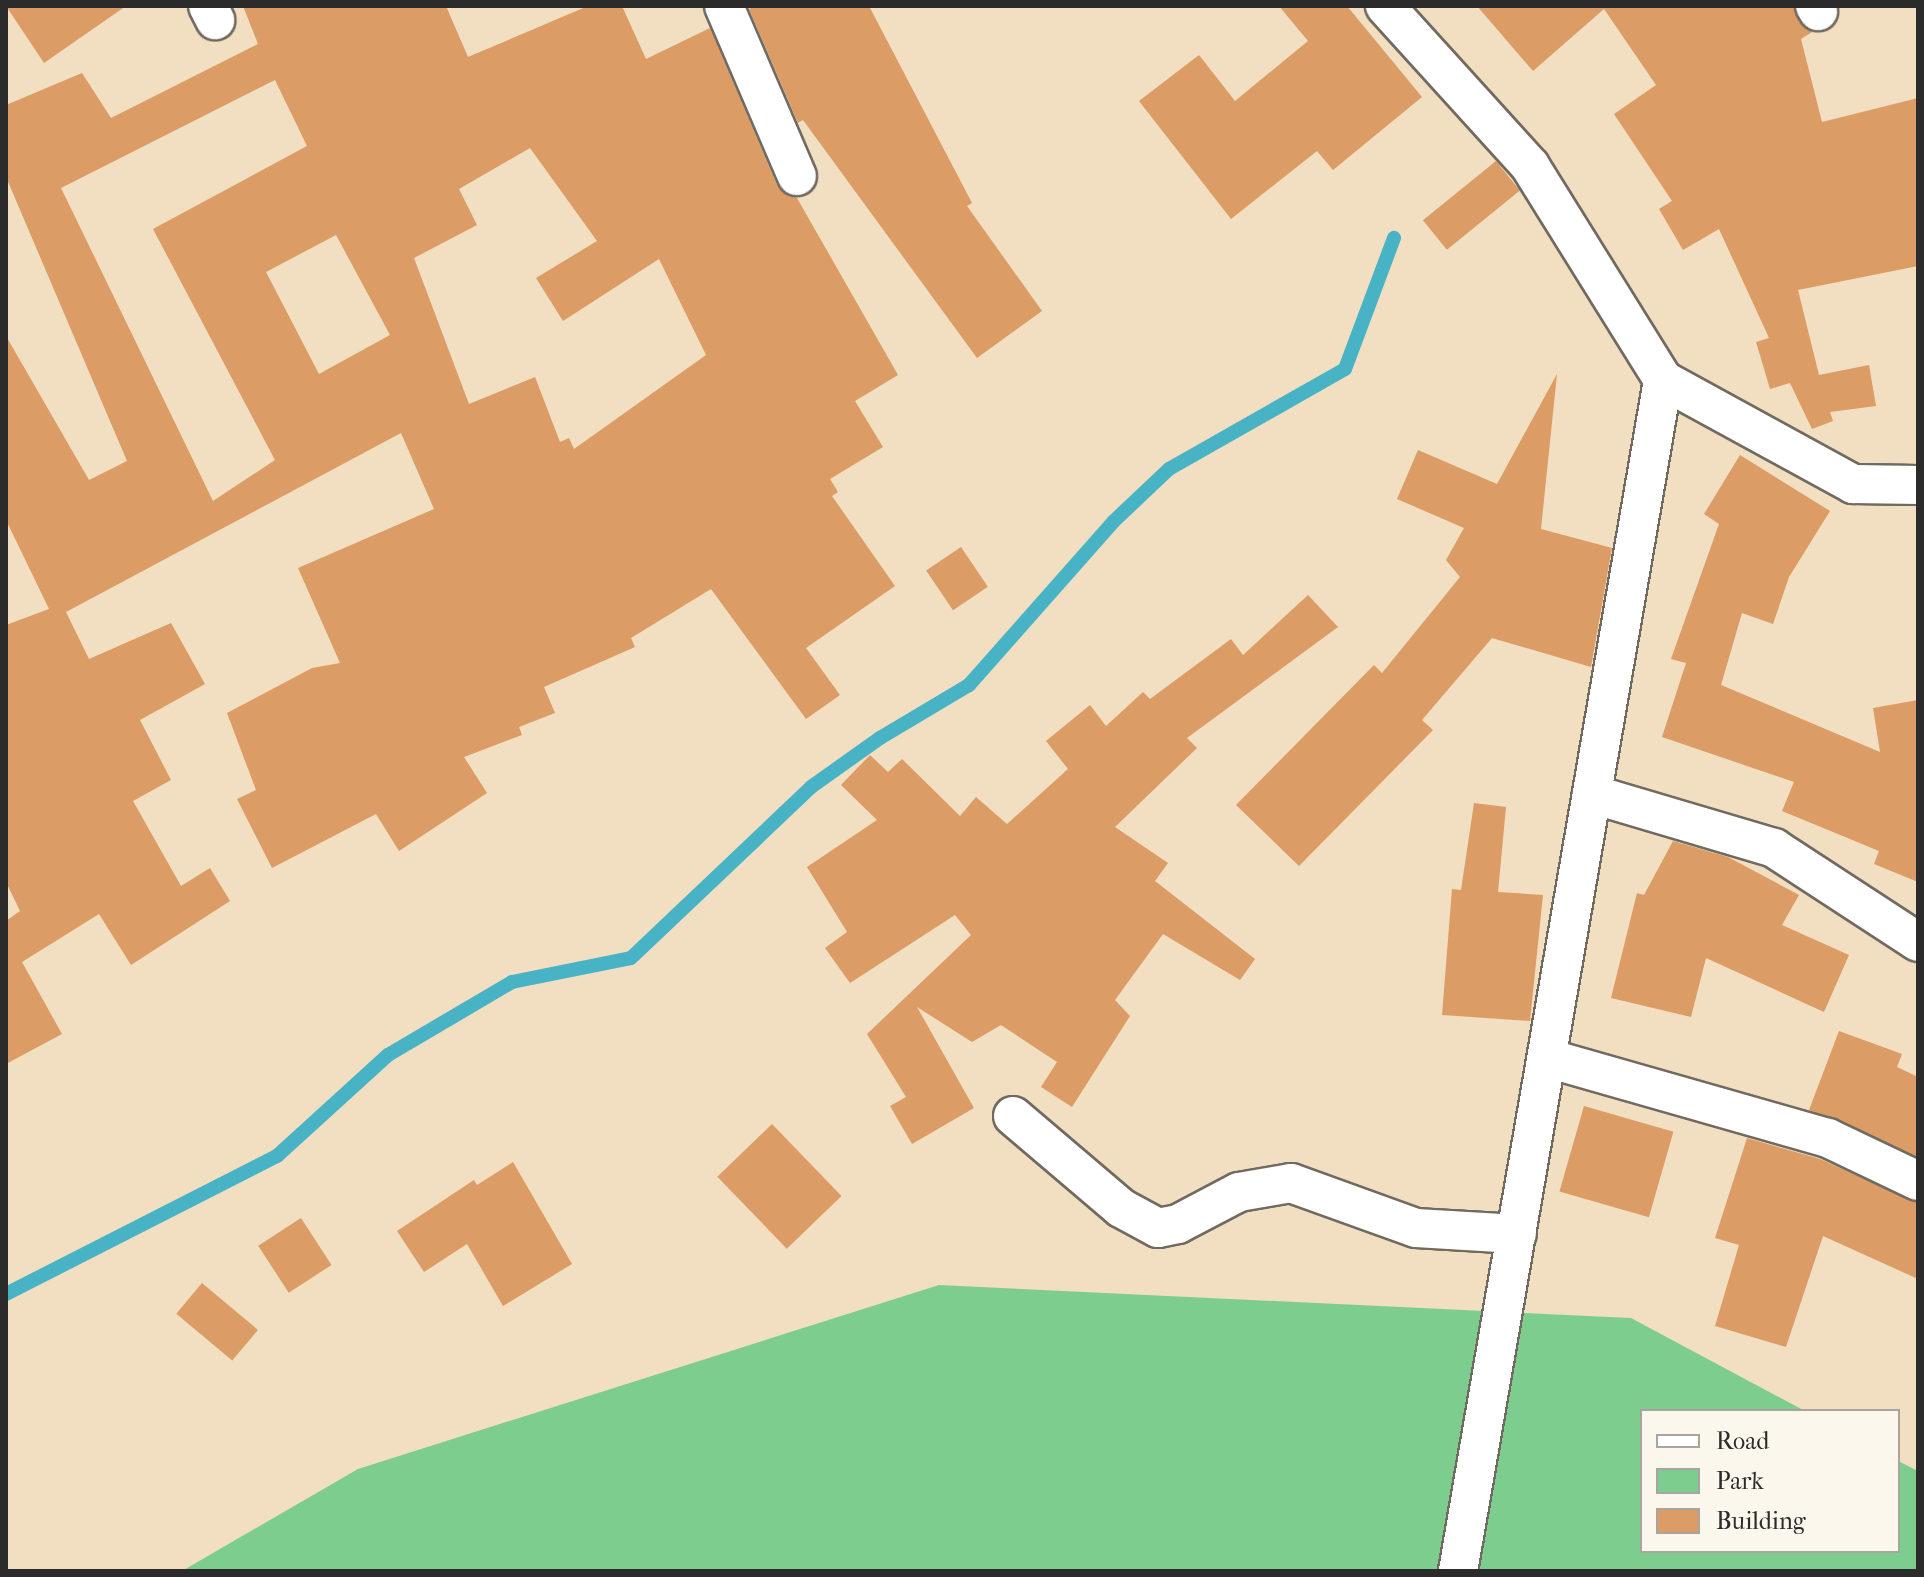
<!DOCTYPE html>
<style>
body{margin:0}
#map{position:relative;width:1924px;height:1577px;overflow:hidden;background:#f2dec1;font-family:"IM FELL French Canon",serif}
div>[style]{position:absolute}
.green>*{inset:0;background:#7dce8e}
.stream>*{height:14px;margin:-7px;padding:0 7px;transform-origin:7px;border-radius:7px;background:#47b3c5}
.building>*{inset:0;background:#db9c65;transform-origin:0 0}
.roads{filter:drop-shadow(2px 0 #716a60) drop-shadow(-2px 0 #716a60) drop-shadow(0 2px #716a60) drop-shadow(0 -2px #716a60)}
.minor>*{height:38px;margin:-19px;padding:0 19px;transform-origin:19px;border-radius:19px;background:#fff}
span{translate:-50% -50%;white-space:nowrap;text-align:center;line-height:1.15;-webkit-text-stroke:6px #fbf7ec;paint-order:stroke}
.frame{position:absolute;inset:0;border:8px solid #2b2b2b;pointer-events:none}
.legend{position:absolute;left:1640px;top:1409px;width:260px;height:144px;box-sizing:border-box;background:#fbf7ec;border:2px solid #a8a59f;margin:0;padding:10px 14px;list-style:none;font-size:24px;color:#2b2b2b}
.legend li{display:flex;align-items:center;gap:16px;height:40px}
.legend b{width:40px;border:2px solid #a8a59f}
</style>
<div id="map">
<div class="green">
<i style="clip-path:polygon(939px 1285px,1631px 1318px,1805px 1411px,1642px 1411px,1642px 1551px,1898px 1551px,1898px 1461px,1918px 1471px,1918px 1571px,182px 1571px,358px 1469px)"></i>
</div>
<div class="stream">
<i style="left:6px;top:1294px;width:304px;rotate:-27deg"></i>
<i style="left:277px;top:1156px;width:150px;rotate:-42.3deg"></i>
<i style="left:388px;top:1055px;width:144px;rotate:-30.5deg"></i>
<i style="left:512px;top:982px;width:121px;rotate:-11.4deg"></i>
<i style="left:631px;top:958px;width:248px;rotate:-43.5deg"></i>
<i style="left:811px;top:787px;width:85px;rotate:-35.4deg"></i>
<i style="left:880px;top:738px;width:104px;rotate:-30.8deg"></i>
<i style="left:969px;top:685px;width:219px;rotate:-48.5deg"></i>
<i style="left:1114px;top:521px;width:76px;rotate:-43.4deg"></i>
<i style="left:1169px;top:469px;width:202px;rotate:-29.6deg"></i>
<i style="left:1345px;top:369px;width:140px;rotate:-69.5deg"></i>
</div>
<div class="building">
<i style="clip-path:polygon(6px 6px,126px 6px,44px 63px)"></i>
<i style="clip-path:polygon(evenodd,243px 6px,446px 6px,468px 57px,588px 6px,622px 6px,646px 59px,710px 28px,777px 185px,797px 198px,898px 375px,855px 401px,883px 447px,830px 479px,838px 492px,832px 496px,895px 586px,806px 648px,840px 695px,806px 719px,711px 589px,631px 638px,635px 647px,544px 687px,555px 713px,519px 727px,522px 735px,464px 757px,487px 793px,399px 851px,376px 814px,272px 868px,237px 799px,256px 790px,227px 713px,312px 668px,340px 663px,298px 568px,434px 509px,401px 433px,66px 612px,89px 659px,171px 623px,205px 684px,140px 720px,171px 780px,133px 801px,181px 886px,210px 868px,230px 901px,131px 965px,99px 914px,22px 962px,62px 1034px,6px 1064px,6px 921px,20px 911px,6px 882px,6px 625px,49px 609px,6px 520px,6px 336px,89px 480px,127px 461px,6px 177px,6px 105px,82px 73px,111px 118px,258px 44px,243px 6px,275px 80px,307px 146px,153px 229px,275px 460px,213px 501px,61px 188px,275px 80px,243px 6px,530px 148px,597px 241px,536px 278px,563px 321px,659px 259px,706px 355px,574px 449px,569px 438px,560px 442px,535px 377px,469px 404px,414px 258px,477px 225px,459px 189px,530px 148px,243px 6px,336px 235px,390px 335px,319px 374px,266px 272px,336px 235px)"></i>
<i style="clip-path:polygon(755px 6px,869px 6px,972px 203px,967px 206px,1042px 311px,977px 358px,803px 120px,798px 123px,749px 9px)"></i>
<i style="clip-path:polygon(1279px 6px,1347px 6px,1422px 97px,1333px 170px,1317px 151px,1231px 219px,1139px 101px,1199px 55px,1235px 101px,1308px 41px)"></i>
<i style="clip-path:polygon(1477px 6px,1793px 6px,1799px 22px,1812px 32px,1801px 39px,1822px 122px,1918px 98px,1918px 266px,1798px 290px,1819px 375px,1869px 365px,1876px 406px,1830px 412px,1833px 421px,1812px 429px,1790px 383px,1770px 389px,1756px 342px,1769px 338px,1719px 229px,1683px 250px,1659px 209px,1672px 201px,1614px 114px,1656px 85px,1604px 9px,1533px 71px)"></i>
<i style="left:1496px;top:161px;width:38px;height:94px;rotate:51deg"></i>
<i style="clip-path:polygon(1557px 374px,1541px 529px,1612px 548px,1591px 667px,1492px 638px,1422px 720px,1433px 730px,1299px 866px,1236px 805px,1374px 665px,1382px 673px,1460px 577px,1446px 560px,1464px 528px,1397px 499px,1418px 450px,1497px 484px)"></i>
<i style="clip-path:polygon(1740px 455px,1830px 511px,1789px 577px,1773px 624px,1742px 613px,1721px 685px,1880px 752px,1873px 708px,1918px 700px,1918px 882px,1874px 864px,1879px 851px,1782px 811px,1794px 782px,1662px 737px,1686px 663px,1671px 659px,1719px 524px,1704px 514px)"></i>
<i style="left:961px;top:547px;width:48px;height:42px;rotate:56deg"></i>
<i style="clip-path:polygon(1308px 595px,1338px 627px,1187px 738px,1197px 748px,1115px 827px,1168px 863px,1155px 881px,1255px 959px,1240px 980px,1163px 934px,1115px 1000px,1130px 1016px,1072px 1107px,1041px 1087px,1057px 1062px,1001px 1025px,972px 1042px,917px 1007px,974px 1108px,912px 1144px,890px 1106px,906px 1097px,867px 1034px,971px 935px,955px 915px,850px 983px,825px 948px,847px 932px,807px 867px,877px 820px,841px 785px,870px 755px,888px 772px,902px 759px,960px 816px,976px 797px,1007px 824px,1068px 769px,1046px 741px,1090px 705px,1106px 726px,1143px 692px,1150px 699px,1231px 639px,1243px 655px)"></i>
<i style="clip-path:polygon(1474px 803px,1506px 807px,1498px 892px,1543px 895px,1530px 1021px,1442px 1015px,1452px 889px,1461px 890px)"></i>
<i style="clip-path:polygon(1673px 841px,1728px 857px,1799px 895px,1782px 925px,1849px 955px,1824px 1012px,1706px 958px,1691px 1017px,1611px 998px,1637px 893px,1644px 895px)"></i>
<i style="clip-path:polygon(1839px 1031px,1902px 1054px,1897px 1067px,1918px 1077px,1918px 1157px,1809px 1110px)"></i>
<i style="left:1584px;top:1106px;width:93px;height:89px;rotate:16deg"></i>
<i style="left:772px;top:1124px;width:100px;height:76px;rotate:46deg"></i>
<i style="clip-path:polygon(1747px 1138px,1820px 1159px,1918px 1203px,1918px 1279px,1823px 1236px,1786px 1347px,1715px 1326px,1739px 1245px,1715px 1238px)"></i>
<i style="clip-path:polygon(513px 1162px,572px 1264px,503px 1306px,467px 1244px,424px 1272px,397px 1231px,474px 1180px,477px 1185px)"></i>
<i style="left:301px;top:1218px;width:56px;height:51px;rotate:57deg"></i>
<i style="left:202px;top:1283px;width:73px;height:40px;rotate:40deg"></i>
</div>
<div class="roads">
<div class="minor">
<i style="left:208px;top:6px;width:16px;rotate:63deg"></i>
<i style="left:724px;top:6px;width:185px;rotate:66.8deg"></i>
<i style="left:1385px;top:6px;width:216px;rotate:47.8deg"></i>
<i style="left:1530px;top:166px;width:252px;rotate:58.1deg"></i>
<i style="left:1663px;top:380px;width:217px;rotate:28.7deg"></i>
<i style="left:1853px;top:484px;width:65px;rotate:0.9deg"></i>
<i style="left:1815px;top:6px;width:6px;rotate:59deg"></i>
<i style="left:1592px;top:794px;width:190px;rotate:16.5deg"></i>
<i style="left:1774px;top:848px;width:172px;rotate:33.1deg"></i>
<i style="left:1547px;top:1058px;width:292px;rotate:15.9deg"></i>
<i style="left:1828px;top:1138px;width:100px;rotate:25.5deg"></i>
<i style="left:1013px;top:1116px;width:142px;rotate:40.4deg"></i>
<i style="left:1121px;top:1208px;width:42px;rotate:28.4deg"></i>
<i style="left:1158px;top:1228px;width:20px;rotate:-11deg"></i>
<i style="left:1178px;top:1224px;width:69px;rotate:-27.7deg"></i>
<i style="left:1239px;top:1192px;width:53px;rotate:-9.8deg"></i>
<i style="left:1291px;top:1183px;width:133px;rotate:19.8deg"></i>
<i style="left:1416px;top:1228px;width:101px;rotate:3.4deg"></i>
<i style="left:1458px;top:1571px;width:1209px;rotate:-80.23deg"></i>
</div>
</div>
<div class="frame"></div>
<ul class="legend">
<li><b style="height:10px;background:#fff"></b>Road</li>
<li><b style="height:22px;background:#7dce8e"></b>Park</li>
<li><b style="height:22px;background:#db9c65"></b>Building</li>
</ul>
</div>
